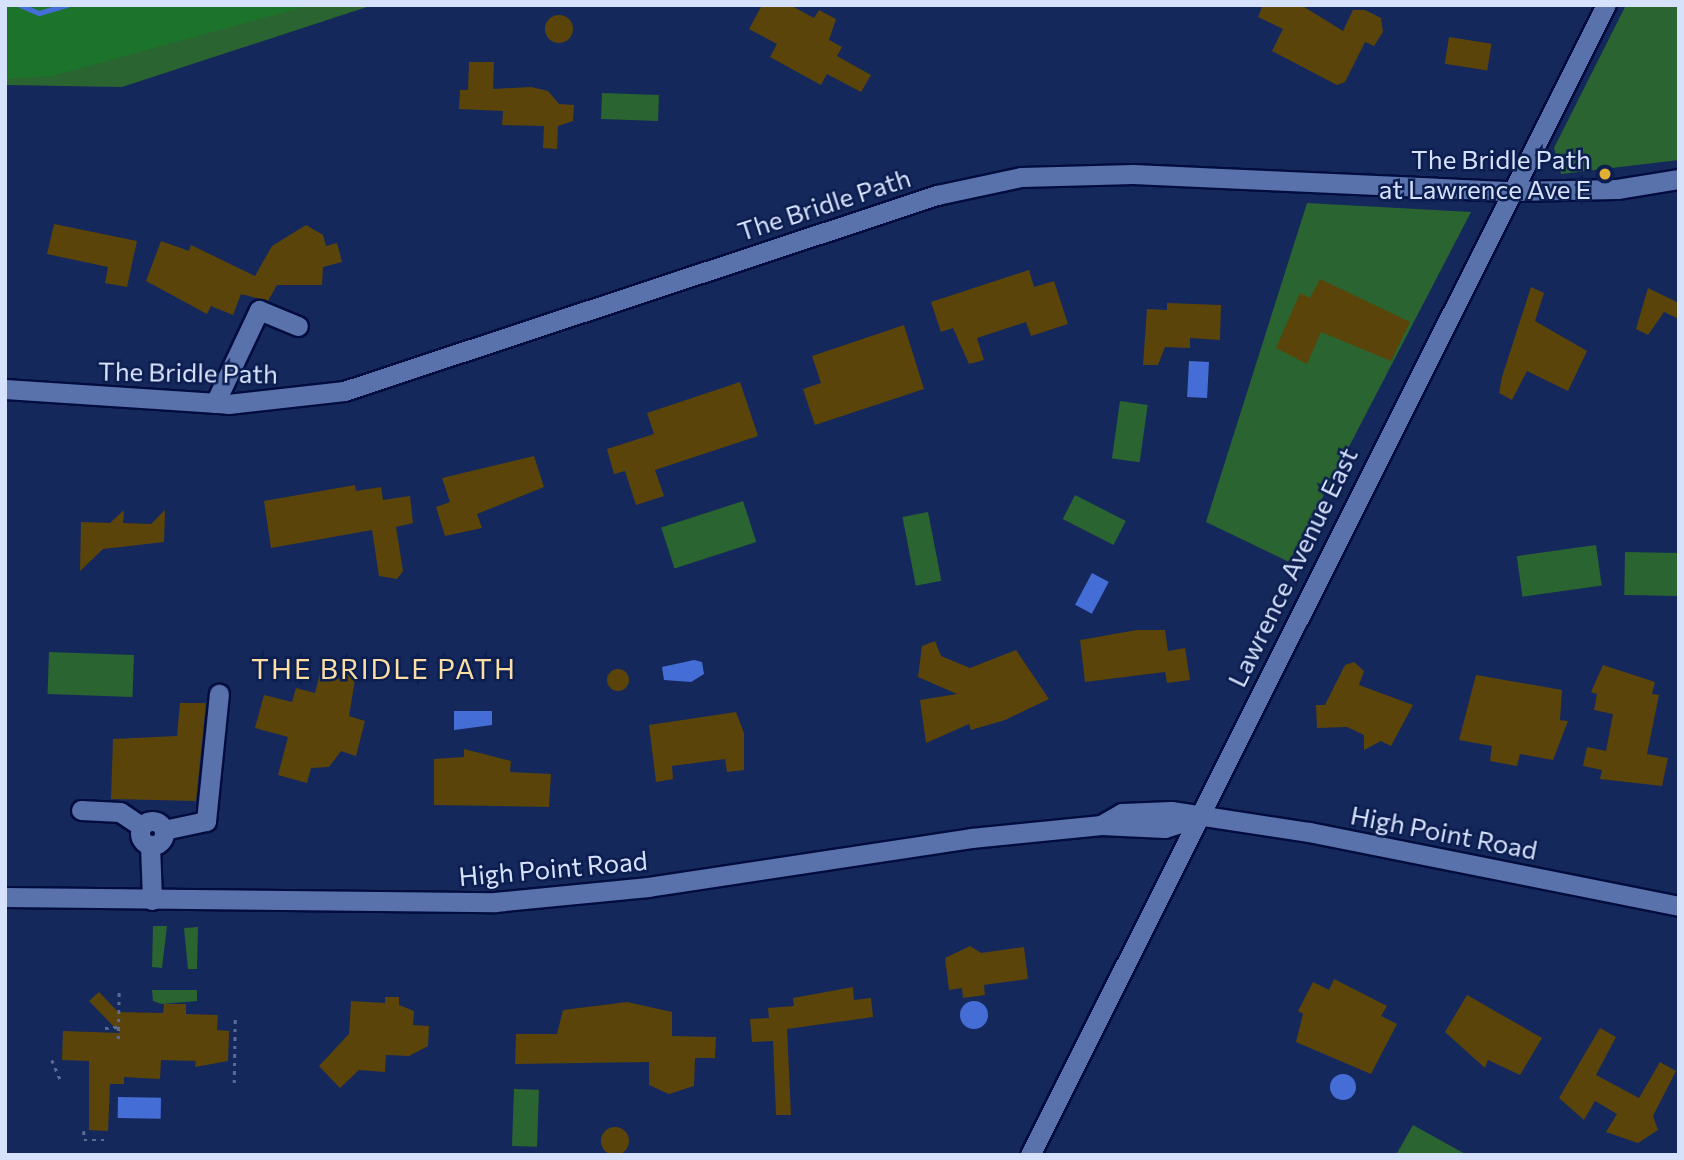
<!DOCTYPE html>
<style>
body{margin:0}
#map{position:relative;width:1684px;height:1160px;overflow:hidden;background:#15285b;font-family:Commissioner,sans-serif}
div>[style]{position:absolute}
.green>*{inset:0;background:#2a6430;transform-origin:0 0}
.forest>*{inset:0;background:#1c732b}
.water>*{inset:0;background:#456dd6;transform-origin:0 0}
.round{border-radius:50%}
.stream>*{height:4.5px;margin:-2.25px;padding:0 2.25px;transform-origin:2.25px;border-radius:2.25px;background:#456dd6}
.building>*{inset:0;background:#5a440a;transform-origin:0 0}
.path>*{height:2.5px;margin-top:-1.25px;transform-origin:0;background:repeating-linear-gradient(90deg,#5a6b95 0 3.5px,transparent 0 8.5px)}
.roads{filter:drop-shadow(2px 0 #030c3e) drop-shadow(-2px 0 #030c3e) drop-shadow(0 2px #030c3e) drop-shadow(0 -2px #030c3e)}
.minor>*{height:19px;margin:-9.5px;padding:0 9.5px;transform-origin:9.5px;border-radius:9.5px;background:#5972ac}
.minor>.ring{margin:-9.5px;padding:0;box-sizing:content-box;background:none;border:19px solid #5972ac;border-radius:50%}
.dots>*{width:19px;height:19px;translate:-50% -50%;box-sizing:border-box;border:4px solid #0c1d4f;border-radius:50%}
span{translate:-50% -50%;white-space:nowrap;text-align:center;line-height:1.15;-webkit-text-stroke:5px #0c1d4f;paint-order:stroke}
.poi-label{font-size:26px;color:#d6e2fc}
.right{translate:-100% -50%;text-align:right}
.street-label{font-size:26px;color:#d6e2fc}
.neighbourhood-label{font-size:28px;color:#fadea4;letter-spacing:2px}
.frame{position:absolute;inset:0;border:7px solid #d6e2fc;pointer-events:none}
</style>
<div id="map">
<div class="green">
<i style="clip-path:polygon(5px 5px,373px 5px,122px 87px,5px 85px)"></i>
<i style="clip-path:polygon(1626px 5px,1679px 5px,1679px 160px,1561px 174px,1554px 148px)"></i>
<i style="left:602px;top:93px;width:57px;height:26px;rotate:2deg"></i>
<i style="clip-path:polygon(1307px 203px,1471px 212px,1289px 562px,1206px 522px)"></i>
<i style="left:1120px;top:401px;width:28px;height:58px;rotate:8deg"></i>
<i style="left:1075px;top:495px;width:57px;height:27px;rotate:27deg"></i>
<i style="left:743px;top:501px;width:43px;height:86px;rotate:72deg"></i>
<i style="left:928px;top:512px;width:70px;height:26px;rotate:79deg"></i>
<i style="left:1596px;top:545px;width:41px;height:80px;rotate:82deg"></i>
<i style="left:1625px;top:552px;width:54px;height:43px;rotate:1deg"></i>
<i style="left:49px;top:652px;width:85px;height:42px;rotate:2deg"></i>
<i style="clip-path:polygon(153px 926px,167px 926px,162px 968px,152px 967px)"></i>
<i style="clip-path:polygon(198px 927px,197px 969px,188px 969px,184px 928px)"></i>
<i style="clip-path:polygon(152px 990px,197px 990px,197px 1001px,162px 1004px,153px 1001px)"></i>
<i style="left:514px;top:1089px;width:25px;height:57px;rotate:2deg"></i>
<i style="clip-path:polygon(1413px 1125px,1467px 1155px,1396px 1155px)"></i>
</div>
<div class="forest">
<i style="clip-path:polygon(5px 5px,311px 5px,52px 76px,5px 79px)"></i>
</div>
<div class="water">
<i style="left:1189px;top:361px;width:20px;height:36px;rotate:3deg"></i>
<i style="left:1092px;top:573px;width:19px;height:36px;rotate:28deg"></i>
<i style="clip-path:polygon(694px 660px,702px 662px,704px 674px,691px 682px,664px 680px,662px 667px)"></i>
<i style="clip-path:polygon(454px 711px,492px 711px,492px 725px,454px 730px)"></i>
<i class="round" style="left:960px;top:1001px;width:28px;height:28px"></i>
<i class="round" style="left:1330px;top:1074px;width:26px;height:26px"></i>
<i style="left:118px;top:1097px;width:43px;height:21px;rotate:1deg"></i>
</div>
<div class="stream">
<i style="left:20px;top:5px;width:21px;rotate:23deg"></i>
<i style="left:39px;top:13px;width:29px;rotate:-16deg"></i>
</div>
<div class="building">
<i style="clip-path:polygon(762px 5px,790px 5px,814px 18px,819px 10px,836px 19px,829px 40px,842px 47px,837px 56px,871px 75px,861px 92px,827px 74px,821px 85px,770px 57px,777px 44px,749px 29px)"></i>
<i style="clip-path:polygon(1263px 5px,1301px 5px,1343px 31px,1353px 10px,1365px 10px,1381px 18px,1383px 32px,1374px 46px,1365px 42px,1345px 82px,1337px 85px,1272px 51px,1283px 29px,1258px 17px)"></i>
<i class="round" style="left:545px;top:15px;width:28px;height:28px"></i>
<i style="left:1449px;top:37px;width:43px;height:27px;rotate:9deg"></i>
<i style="clip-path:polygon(469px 62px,494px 62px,493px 89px,531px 87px,548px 91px,559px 104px,574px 105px,573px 121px,558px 126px,557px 149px,543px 148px,544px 126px,502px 125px,503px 111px,459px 109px,460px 90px,468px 90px)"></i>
<i style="clip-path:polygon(54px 224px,137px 241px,127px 287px,105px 283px,108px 267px,47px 254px)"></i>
<i style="clip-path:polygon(306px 225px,323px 235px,326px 246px,337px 243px,342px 262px,323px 267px,322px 285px,277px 285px,268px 301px,241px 294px,233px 315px,211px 306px,207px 314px,146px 281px,161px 241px,189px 251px,191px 245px,255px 276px,272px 246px)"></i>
<i style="clip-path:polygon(1029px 270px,1034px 287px,1054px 281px,1068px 324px,1031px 336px,1026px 322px,977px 338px,984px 360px,969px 364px,953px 328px,941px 332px,931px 302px)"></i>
<i style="clip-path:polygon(1320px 279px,1410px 322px,1391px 361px,1321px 332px,1307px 364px,1276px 348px,1300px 293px,1310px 298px)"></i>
<i style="clip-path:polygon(1531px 287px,1544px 293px,1535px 321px,1587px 351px,1568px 391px,1527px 371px,1512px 400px,1499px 393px,1502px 377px)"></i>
<i style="clip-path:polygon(1648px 288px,1679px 303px,1679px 319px,1664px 312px,1648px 335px,1636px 329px)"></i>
<i style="clip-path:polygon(1167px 303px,1221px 305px,1220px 340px,1190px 338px,1190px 348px,1165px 347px,1158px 365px,1143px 365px,1147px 309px,1167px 310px)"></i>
<i style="clip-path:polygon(904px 325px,924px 389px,815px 425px,803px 389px,821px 383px,812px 356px)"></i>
<i style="clip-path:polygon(740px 382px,758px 436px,655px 470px,664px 496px,636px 505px,625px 471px,614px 474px,607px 449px,654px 434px,647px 413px)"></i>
<i style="clip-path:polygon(534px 456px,544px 487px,477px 514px,482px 528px,445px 536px,436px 507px,450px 502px,442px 478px)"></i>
<i style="clip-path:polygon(355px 485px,356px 491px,381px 487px,383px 500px,410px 496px,413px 523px,396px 527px,403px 571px,397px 579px,379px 576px,372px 530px,271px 548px,264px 501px)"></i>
<i style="clip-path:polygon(124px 510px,123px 523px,151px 524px,165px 510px,164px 542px,103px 549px,80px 571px,81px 522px,110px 523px)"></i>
<i style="clip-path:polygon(1137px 630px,1165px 630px,1168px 651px,1185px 648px,1190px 680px,1167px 683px,1165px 672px,1085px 682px,1080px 640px)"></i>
<i style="clip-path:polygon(935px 641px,941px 656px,970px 668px,1016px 650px,1049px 699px,1005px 720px,971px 730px,969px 724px,926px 743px,920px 700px,957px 694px,918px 677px,922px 646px)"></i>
<i style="clip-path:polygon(1354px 662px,1364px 671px,1359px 685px,1413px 705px,1391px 746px,1381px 741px,1364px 750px,1364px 735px,1347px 727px,1317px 728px,1316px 705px,1325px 705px,1345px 665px)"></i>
<i style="clip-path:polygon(1603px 665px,1655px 682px,1652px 694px,1659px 695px,1647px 754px,1668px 758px,1662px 786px,1600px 779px,1602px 770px,1583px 766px,1587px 747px,1606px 751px,1613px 714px,1594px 710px,1597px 694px,1591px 692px)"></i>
<i class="round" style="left:607px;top:669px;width:22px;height:22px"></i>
<i style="clip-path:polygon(342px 671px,356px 674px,349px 716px,365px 721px,356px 756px,341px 751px,329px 767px,311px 768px,307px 783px,278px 775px,288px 737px,255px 728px,264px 695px,292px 702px,296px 688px,315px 693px,320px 673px,340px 679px)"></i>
<i style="clip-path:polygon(1476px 675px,1562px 690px,1560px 720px,1568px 721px,1553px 760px,1520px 754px,1517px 766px,1490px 761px,1492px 746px,1459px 740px)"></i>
<i style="clip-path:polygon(180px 703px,206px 703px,196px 801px,111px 799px,113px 739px,177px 736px)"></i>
<i style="clip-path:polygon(736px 712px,744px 733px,744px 770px,727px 772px,725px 759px,672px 766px,673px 779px,656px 782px,649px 725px)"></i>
<i style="clip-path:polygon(464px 749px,511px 761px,510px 772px,551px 774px,549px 807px,434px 805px,434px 759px,464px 757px)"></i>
<i style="clip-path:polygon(970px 946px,981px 953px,1024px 947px,1028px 979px,984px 985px,985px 995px,963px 998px,962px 988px,949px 990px,945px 958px)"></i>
<i style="clip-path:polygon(1334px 979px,1387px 1006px,1381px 1016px,1397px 1024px,1371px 1074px,1296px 1042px,1303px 1014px,1298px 1011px,1313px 982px,1329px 990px)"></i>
<i style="clip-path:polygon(853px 987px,854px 1000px,871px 998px,873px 1017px,787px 1029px,791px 1115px,776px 1115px,773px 1041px,752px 1042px,750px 1019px,769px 1018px,768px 1008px,794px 1006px,793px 998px)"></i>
<i style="clip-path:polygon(99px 992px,118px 1012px,163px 1013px,164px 1004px,186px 1004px,186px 1014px,218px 1015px,217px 1030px,229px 1031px,228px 1061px,195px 1067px,196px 1061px,161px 1060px,160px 1079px,124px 1077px,124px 1084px,110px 1084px,108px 1131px,89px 1130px,89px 1061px,62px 1060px,63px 1031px,120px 1033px,89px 1001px)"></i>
<i style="clip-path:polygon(1467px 995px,1542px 1038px,1520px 1075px,1488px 1060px,1485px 1068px,1445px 1032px)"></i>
<i style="clip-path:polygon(385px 997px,399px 997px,399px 1005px,414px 1011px,413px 1025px,429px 1026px,428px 1046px,409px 1056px,386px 1055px,385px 1072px,359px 1070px,340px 1088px,319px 1066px,349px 1034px,351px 1001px,385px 1003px)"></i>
<i style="clip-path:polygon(627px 1002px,672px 1012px,672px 1036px,716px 1037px,715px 1058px,695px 1058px,694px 1086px,669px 1094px,649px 1085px,649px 1062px,515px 1064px,516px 1034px,557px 1034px,563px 1010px)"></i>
<i style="clip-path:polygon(1600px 1028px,1616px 1037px,1596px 1075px,1639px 1098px,1660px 1062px,1676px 1071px,1653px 1116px,1658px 1130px,1638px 1143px,1606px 1132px,1617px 1114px,1595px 1101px,1584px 1120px,1559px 1098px)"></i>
<i class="round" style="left:601px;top:1127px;width:28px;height:28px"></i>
</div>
<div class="path">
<i style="left:105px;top:1028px;width:13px;rotate:-4deg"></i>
<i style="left:118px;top:1039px;width:51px;rotate:-88.9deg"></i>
<i style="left:52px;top:1060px;width:21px;rotate:67deg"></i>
<i style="left:234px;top:1083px;width:67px;rotate:-89.1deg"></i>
<i style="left:84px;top:1131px;width:9px;rotate:90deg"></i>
<i style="left:84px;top:1140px;width:22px"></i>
</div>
<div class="roads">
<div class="minor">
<i style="left:5px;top:389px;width:224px;rotate:3.8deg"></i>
<i style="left:228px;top:404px;width:117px;rotate:-6.4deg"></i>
<i style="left:344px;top:391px;width:625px;rotate:-18.29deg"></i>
<i style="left:937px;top:195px;width:86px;rotate:-12.1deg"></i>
<i style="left:1021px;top:177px;width:112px;rotate:-1.5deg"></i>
<i style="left:1133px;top:174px;width:378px;rotate:2.6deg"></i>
<i style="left:1511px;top:191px;width:106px;rotate:-1.1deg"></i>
<i style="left:1617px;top:189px;width:63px;rotate:-9.2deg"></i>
<i style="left:215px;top:403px;width:103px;rotate:-64.7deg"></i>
<i style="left:259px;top:310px;width:42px;rotate:22.3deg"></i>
<i style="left:81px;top:810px;width:39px;rotate:3deg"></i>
<i style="left:120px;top:812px;width:25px;rotate:34deg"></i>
<i class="ring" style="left:140px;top:821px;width:5px;height:5px"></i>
<i style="left:1101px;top:825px;width:24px;rotate:-30deg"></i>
<i style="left:1122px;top:813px;width:49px;rotate:-2.3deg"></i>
<i style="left:1171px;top:811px;width:140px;rotate:8.7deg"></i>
<i style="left:1309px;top:832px;width:377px;rotate:11.3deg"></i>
<i style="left:164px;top:830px;width:43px;rotate:-12.1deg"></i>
<i style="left:206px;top:821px;width:128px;rotate:-84.2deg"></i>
<i style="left:150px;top:845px;width:55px;rotate:87.9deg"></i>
<i style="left:5px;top:897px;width:490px;rotate:0.6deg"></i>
<i style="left:495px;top:902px;width:154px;rotate:-5.6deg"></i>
<i style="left:648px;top:887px;width:327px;rotate:-8.6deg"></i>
<i style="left:971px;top:838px;width:131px;rotate:-5.7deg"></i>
<i style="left:1101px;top:825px;width:64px;rotate:2.7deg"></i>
<i style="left:1165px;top:828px;width:35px;rotate:-18deg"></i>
<i style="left:1030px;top:1155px;width:1286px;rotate:-63.4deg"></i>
</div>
</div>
<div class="dots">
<i style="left:1605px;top:174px;background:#e1af34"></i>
</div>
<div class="poi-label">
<span class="right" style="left:1591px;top:174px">The Bridle Path<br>at Lawrence Ave E</span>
</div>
<div class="street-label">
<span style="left:824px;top:204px;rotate:-18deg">The Bridle Path</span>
<span style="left:188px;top:372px;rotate:1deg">The Bridle Path</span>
<span style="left:1292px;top:567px;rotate:-64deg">Lawrence Avenue East</span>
<span style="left:1444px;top:832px;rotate:11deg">High Point Road</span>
<span style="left:553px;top:868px;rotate:-5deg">High Point Road</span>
</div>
<div class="neighbourhood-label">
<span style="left:384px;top:668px">THE BRIDLE PATH</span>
</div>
<div class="frame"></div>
</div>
